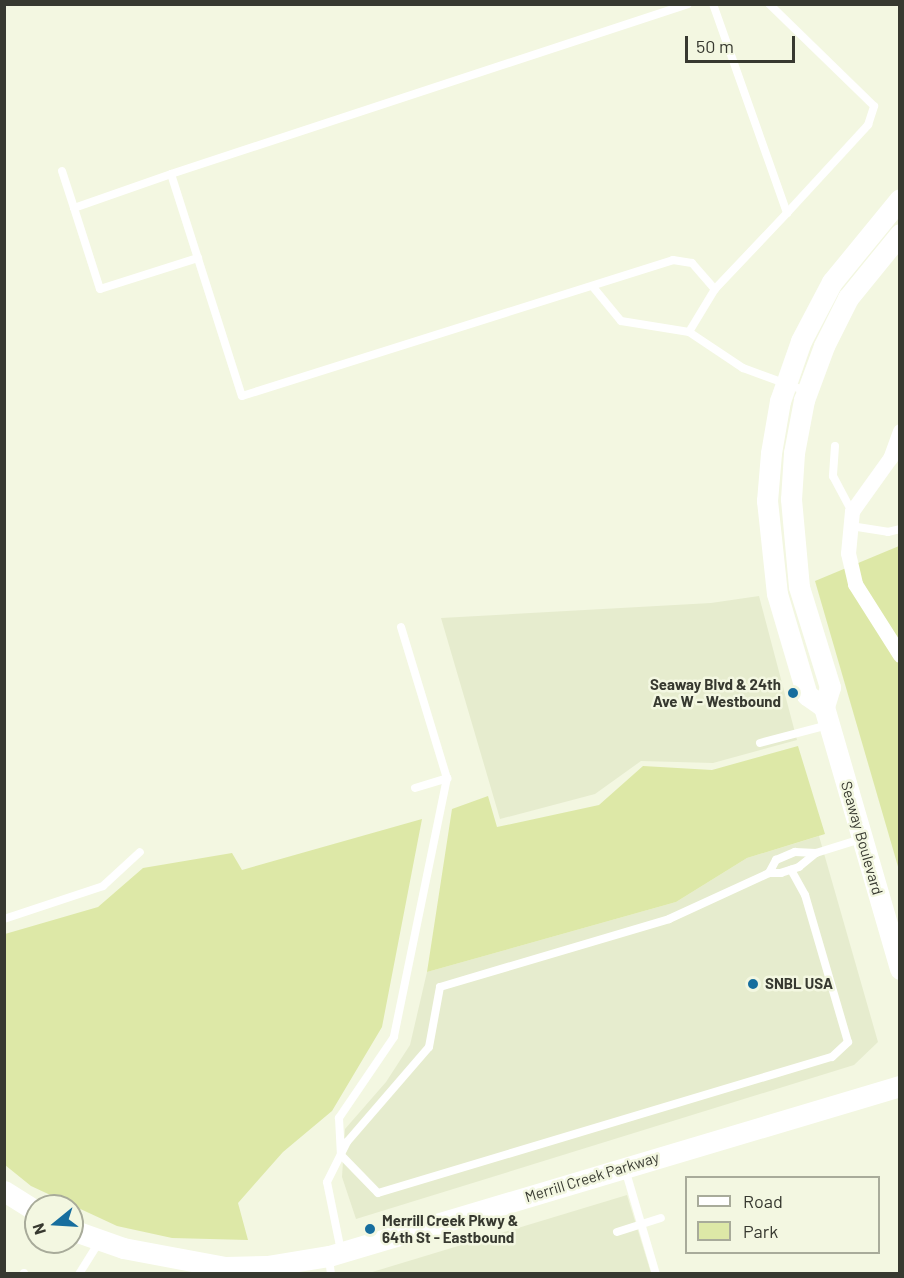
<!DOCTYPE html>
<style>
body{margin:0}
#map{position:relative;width:904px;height:1278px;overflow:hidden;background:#f3f7e1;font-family:Barlow,sans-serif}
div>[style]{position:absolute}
.built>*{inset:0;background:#e6ecce}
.green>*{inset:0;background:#dde8a7}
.lane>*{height:8px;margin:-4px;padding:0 4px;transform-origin:4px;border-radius:4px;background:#fff}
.street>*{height:15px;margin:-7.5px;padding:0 7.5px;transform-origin:7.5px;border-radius:7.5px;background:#fff}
.secondary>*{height:21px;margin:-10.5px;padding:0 10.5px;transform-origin:10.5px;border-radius:10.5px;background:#fff}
.dots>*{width:16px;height:16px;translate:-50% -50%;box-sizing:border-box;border:3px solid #f3f7e1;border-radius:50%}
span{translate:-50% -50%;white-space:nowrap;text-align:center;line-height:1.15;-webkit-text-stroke:5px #f3f7e1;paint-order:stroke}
.poi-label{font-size:15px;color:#373930;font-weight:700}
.right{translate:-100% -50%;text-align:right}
.left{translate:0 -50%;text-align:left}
.street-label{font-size:15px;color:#373930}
.frame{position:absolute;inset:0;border:6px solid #373930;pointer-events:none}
.legend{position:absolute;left:685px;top:1176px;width:195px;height:78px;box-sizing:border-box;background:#f3f7e1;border:2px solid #a8ab9a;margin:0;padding:8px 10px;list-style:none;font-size:18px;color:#373930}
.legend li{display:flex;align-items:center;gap:12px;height:30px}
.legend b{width:30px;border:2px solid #a8ab9a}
.north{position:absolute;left:24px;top:1194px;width:60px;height:60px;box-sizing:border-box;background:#f3f7e1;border:2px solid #a8ab9a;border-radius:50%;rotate:252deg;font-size:16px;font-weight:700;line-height:24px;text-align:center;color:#373930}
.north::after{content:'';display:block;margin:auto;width:21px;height:27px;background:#176e9e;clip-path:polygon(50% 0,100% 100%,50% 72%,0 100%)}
.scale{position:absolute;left:685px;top:36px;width:110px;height:27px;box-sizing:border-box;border:3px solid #373930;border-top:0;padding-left:8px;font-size:18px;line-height:21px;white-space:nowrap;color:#373930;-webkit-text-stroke:4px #f3f7e1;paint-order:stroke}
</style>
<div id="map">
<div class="built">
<i style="clip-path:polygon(759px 596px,797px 740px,713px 763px,641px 761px,595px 794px,500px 819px,441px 618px,711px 603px)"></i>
<i style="clip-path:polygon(819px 836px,878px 1042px,854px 1065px,356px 1219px,342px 1177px,345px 1129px,386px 1082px,410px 1045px,427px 972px,676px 902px,747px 858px)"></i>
<i style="clip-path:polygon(627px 1195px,651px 1273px,369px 1274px,369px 1273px)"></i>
</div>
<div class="green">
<i style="clip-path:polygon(899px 546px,899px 870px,815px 581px)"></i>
<i style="clip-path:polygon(798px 746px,825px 834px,747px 858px,676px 902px,427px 972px,452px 809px,488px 796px,497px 827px,599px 805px,643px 766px,712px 770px)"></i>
<i style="clip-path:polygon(422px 819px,382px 1027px,332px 1111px,283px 1152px,238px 1203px,248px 1240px,172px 1238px,117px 1226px,31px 1186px,5px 1165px,5px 934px,98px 907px,143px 868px,232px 853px,242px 870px)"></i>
</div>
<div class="lane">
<i style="left:713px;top:4px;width:222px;rotate:70.5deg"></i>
<i style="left:787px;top:213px;width:120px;rotate:-47.4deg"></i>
<i style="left:868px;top:125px;width:20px;rotate:-72deg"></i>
<i style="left:874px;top:106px;width:146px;rotate:-135.8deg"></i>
<i style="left:62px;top:171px;width:39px;rotate:72deg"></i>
<i style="left:74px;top:208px;width:103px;rotate:-19.3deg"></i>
<i style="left:171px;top:174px;width:233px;rotate:72.3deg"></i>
<i style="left:242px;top:396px;width:452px;rotate:-17.5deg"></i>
<i style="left:673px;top:260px;width:19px;rotate:9deg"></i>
<i style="left:692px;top:263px;width:35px;rotate:49deg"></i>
<i style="left:715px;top:289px;width:50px;rotate:121.2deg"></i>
<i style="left:689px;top:332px;width:65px;rotate:33.7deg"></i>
<i style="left:743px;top:368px;width:67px;rotate:20.1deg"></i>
<i style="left:171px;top:174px;width:544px;rotate:-18.2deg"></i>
<i style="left:74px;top:208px;width:85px;rotate:72.2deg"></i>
<i style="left:100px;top:289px;width:103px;rotate:-17.6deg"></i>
<i style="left:593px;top:287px;width:44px;rotate:50.5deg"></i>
<i style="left:621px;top:321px;width:69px;rotate:9.2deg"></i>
<i style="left:715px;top:289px;width:105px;rotate:-46.5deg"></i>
<i style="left:835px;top:446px;width:30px;rotate:94deg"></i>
<i style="left:833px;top:476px;width:40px;rotate:62deg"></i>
<i style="left:851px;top:526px;width:37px;rotate:9deg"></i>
<i style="left:888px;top:532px;width:12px;rotate:-14deg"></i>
<i style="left:401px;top:627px;width:158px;rotate:73.1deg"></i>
<i style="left:447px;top:778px;width:264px;rotate:101.6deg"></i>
<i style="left:394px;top:1037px;width:98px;rotate:124.2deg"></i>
<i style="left:339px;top:1118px;width:37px;rotate:87deg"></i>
<i style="left:341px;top:1155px;width:53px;rotate:45.8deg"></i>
<i style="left:378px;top:1193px;width:474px;rotate:-16.7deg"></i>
<i style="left:832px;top:1057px;width:22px;rotate:-43deg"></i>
<i style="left:848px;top:1042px;width:153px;rotate:-106.3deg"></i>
<i style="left:805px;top:895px;width:29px;rotate:-119deg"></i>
<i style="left:760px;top:743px;width:70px;rotate:-14.8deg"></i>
<i style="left:415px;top:788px;width:34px;rotate:-17deg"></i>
<i style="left:795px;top:852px;width:21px;rotate:3deg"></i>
<i style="left:816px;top:853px;width:22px;rotate:141deg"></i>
<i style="left:799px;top:867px;width:19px;rotate:162deg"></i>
<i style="left:781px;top:873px;width:12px;rotate:180deg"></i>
<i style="left:769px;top:873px;width:15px;rotate:-62deg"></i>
<i style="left:776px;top:860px;width:21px;rotate:-23deg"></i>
<i style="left:816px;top:853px;width:47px;rotate:-17.3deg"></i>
<i style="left:4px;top:919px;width:104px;rotate:-18.4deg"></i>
<i style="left:103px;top:886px;width:50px;rotate:-42.6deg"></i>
<i style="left:625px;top:1169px;width:109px;rotate:73.6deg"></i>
<i style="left:617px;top:1232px;width:46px;rotate:-17.7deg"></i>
<i style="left:341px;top:1251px;width:70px;rotate:-101.5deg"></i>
<i style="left:327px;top:1182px;width:45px;rotate:-63.4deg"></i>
<i style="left:347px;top:1142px;width:125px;rotate:-49.2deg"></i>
<i style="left:429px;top:1047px;width:61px;rotate:-79.6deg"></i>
<i style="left:440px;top:987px;width:239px;rotate:-16.5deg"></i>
<i style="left:669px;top:919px;width:110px;rotate:-24.7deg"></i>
<i style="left:329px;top:1258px;width:16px;rotate:83deg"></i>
<i style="left:24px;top:1273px;width:1px;rotate:90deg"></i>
<i style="left:79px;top:1274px;width:38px;rotate:-58deg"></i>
</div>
<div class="street">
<i style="left:900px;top:431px;width:29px;rotate:110deg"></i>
<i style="left:890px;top:458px;width:65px;rotate:125.6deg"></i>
<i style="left:852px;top:511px;width:42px;rotate:95.4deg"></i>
<i style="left:848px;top:553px;width:32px;rotate:77deg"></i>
<i style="left:855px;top:584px;width:84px;rotate:57.6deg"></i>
</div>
<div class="secondary">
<i style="left:900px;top:234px;width:82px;rotate:129.1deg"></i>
<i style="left:848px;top:298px;width:54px;rotate:116.6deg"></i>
<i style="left:824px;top:346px;width:58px;rotate:110.3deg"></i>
<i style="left:804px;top:400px;width:54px;rotate:100.7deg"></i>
<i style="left:794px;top:453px;width:46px;rotate:93.7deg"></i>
<i style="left:791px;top:499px;width:88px;rotate:84.8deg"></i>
<i style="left:799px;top:587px;width:105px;rotate:72.8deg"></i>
<i style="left:830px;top:687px;width:21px;rotate:107deg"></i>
<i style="left:824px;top:707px;width:273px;rotate:73.8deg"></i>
<i style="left:824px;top:707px;width:21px;rotate:-145deg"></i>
<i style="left:807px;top:695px;width:105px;rotate:-106.5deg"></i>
<i style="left:777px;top:594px;width:94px;rotate:-96.1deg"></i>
<i style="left:767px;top:501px;width:48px;rotate:-85.2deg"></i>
<i style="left:771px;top:453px;width:53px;rotate:-80.2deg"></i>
<i style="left:780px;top:401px;width:64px;rotate:-70.7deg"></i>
<i style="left:801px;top:341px;width:67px;rotate:-62.3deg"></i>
<i style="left:832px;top:282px;width:107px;rotate:-50.7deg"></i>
<i style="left:4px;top:1191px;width:38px;rotate:32deg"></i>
<i style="left:72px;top:1230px;width:54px;rotate:19.4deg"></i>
<i style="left:123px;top:1248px;width:104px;rotate:10.6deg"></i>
<i style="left:225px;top:1267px;width:42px;rotate:-1.4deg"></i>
<i style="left:267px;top:1266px;width:63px;rotate:-9.2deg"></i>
<i style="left:329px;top:1256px;width:596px;rotate:-16.58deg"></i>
</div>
<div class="dots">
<i style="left:793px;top:693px;background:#176e9e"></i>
<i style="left:753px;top:984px;background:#176e9e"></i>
<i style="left:370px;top:1229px;background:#176e9e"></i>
</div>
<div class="poi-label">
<span class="right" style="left:781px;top:693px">Seaway Blvd &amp; 24th<br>Ave W - Westbound</span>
<span class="left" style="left:765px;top:984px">SNBL USA</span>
<span class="left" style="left:382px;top:1229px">Merrill Creek Pkwy &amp;<br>64th St - Eastbound</span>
</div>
<div class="street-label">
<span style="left:862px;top:838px;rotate:74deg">Seaway Boulevard</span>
<span style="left:592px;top:1177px;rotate:-17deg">Merrill Creek Parkway</span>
</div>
<div class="frame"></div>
<ul class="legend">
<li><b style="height:8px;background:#fff"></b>Road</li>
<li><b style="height:16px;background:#dde8a7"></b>Park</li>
</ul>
<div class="north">N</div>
<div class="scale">50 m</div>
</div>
